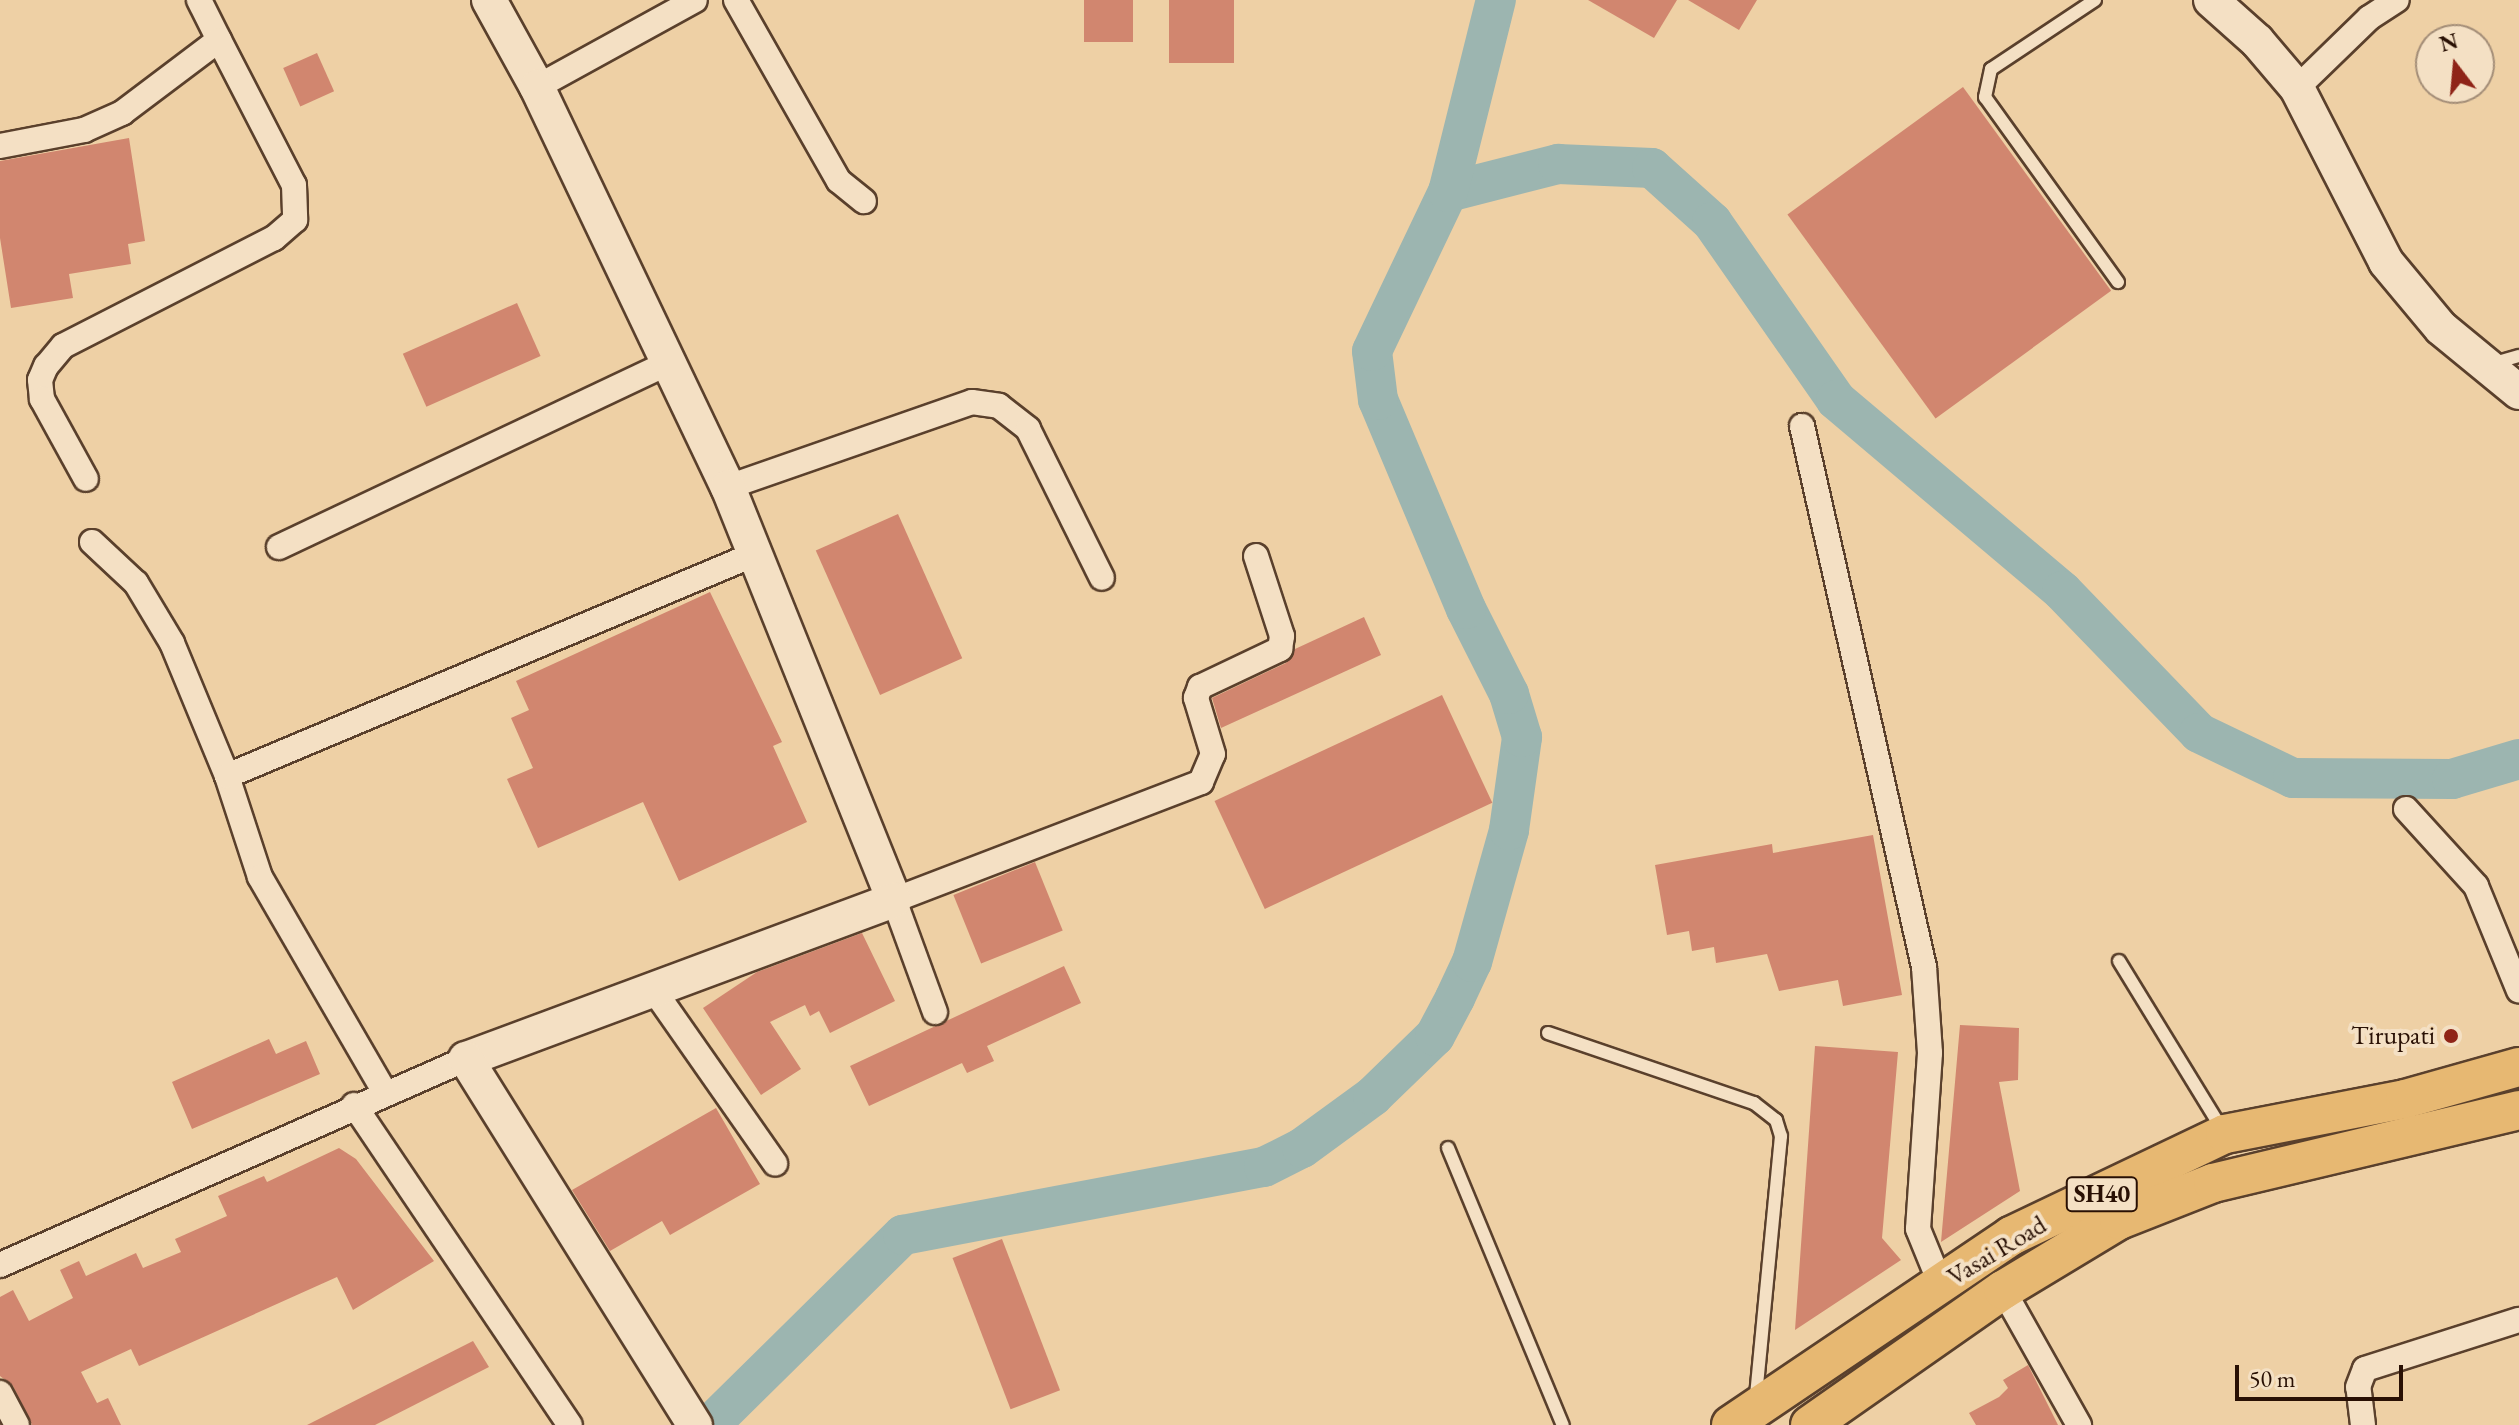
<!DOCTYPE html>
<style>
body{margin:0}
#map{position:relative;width:2519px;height:1425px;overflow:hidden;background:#eed0a5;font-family:"EB Garamond",serif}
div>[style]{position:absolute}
.river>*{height:40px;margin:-20px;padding:0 20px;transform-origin:20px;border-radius:20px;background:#9cb5b0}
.building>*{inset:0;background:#d1866f;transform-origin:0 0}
.roads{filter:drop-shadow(2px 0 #5a402c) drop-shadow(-2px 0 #5a402c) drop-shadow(0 2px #5a402c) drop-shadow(0 -2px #5a402c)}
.lane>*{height:12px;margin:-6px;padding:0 6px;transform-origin:6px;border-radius:6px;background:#f4e0c4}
.street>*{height:24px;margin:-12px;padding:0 12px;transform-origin:12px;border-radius:12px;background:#f4e0c4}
.secondary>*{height:34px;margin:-17px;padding:0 17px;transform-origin:17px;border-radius:17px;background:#f4e0c4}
.primary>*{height:38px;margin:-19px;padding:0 19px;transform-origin:19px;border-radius:19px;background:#e7b872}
.dots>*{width:22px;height:22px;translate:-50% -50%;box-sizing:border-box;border:4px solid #f4e0c4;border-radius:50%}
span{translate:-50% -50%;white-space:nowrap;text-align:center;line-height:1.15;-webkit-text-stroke:8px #f4e0c4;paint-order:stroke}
.shield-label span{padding:2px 6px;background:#f4e0c4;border:2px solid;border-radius:6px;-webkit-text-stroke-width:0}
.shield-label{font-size:24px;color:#291004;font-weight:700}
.poi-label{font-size:26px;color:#291004}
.right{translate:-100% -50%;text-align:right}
.street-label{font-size:26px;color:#291004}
.north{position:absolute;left:2415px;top:24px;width:80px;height:80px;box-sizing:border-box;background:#f4e0c4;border:2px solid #a38d77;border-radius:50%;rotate:344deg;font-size:22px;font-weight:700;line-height:32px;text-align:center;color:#291004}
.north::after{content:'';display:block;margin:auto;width:28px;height:36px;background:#8f2418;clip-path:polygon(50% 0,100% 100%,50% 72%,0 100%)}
.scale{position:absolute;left:2235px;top:1365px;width:168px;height:36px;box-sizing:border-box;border:4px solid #291004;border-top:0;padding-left:10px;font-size:24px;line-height:28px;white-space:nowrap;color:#291004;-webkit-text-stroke:6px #f4e0c4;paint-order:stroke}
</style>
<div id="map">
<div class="river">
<i style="left:1448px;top:192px;width:114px;rotate:-14.3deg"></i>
<i style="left:1558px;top:164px;width:94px;rotate:2.4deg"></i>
<i style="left:1652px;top:168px;width:81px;rotate:42deg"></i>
<i style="left:1712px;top:222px;width:217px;rotate:55.1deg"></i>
<i style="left:1836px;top:400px;width:296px;rotate:40.2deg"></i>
<i style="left:2062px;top:591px;width:197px;rotate:46deg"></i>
<i style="left:2199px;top:733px;width:104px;rotate:25.6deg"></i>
<i style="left:2293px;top:778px;width:159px;rotate:0.4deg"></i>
<i style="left:2452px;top:779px;width:70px;rotate:-16.6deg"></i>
<i style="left:710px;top:1425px;width:271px;rotate:-44.6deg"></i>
<i style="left:903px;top:1235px;width:367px;rotate:-10.7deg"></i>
<i style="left:1264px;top:1167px;width:42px;rotate:-26.6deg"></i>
<i style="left:1302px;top:1148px;width:88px;rotate:-36.2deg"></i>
<i style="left:1373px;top:1096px;width:86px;rotate:-44.1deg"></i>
<i style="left:1435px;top:1036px;width:43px;rotate:-62.2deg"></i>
<i style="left:1455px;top:998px;width:40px;rotate:-65deg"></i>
<i style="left:1472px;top:962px;width:137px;rotate:-74.3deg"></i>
<i style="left:1509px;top:830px;width:94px;rotate:-82deg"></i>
<i style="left:1522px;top:737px;width:45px;rotate:-106.8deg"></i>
<i style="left:1509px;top:694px;width:95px;rotate:-116.8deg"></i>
<i style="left:1466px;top:609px;width:227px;rotate:-112.8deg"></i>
<i style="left:1378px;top:400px;width:49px;rotate:-97deg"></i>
<i style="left:1372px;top:351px;width:176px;rotate:-64.5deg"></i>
<i style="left:1448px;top:192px;width:198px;rotate:-76deg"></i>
</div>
<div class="building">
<i style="left:1084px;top:0;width:49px;height:42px"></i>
<i style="left:1169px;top:0;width:65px;height:63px"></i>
<i style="clip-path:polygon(1588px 0,1677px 0,1654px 38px)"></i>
<i style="clip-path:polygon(1688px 0,1757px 0,1739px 30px)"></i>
<i style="left:317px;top:53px;width:42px;height:37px;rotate:66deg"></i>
<i style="left:1963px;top:87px;width:252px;height:217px;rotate:54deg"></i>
<i style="clip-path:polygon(129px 138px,145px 241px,128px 244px,131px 264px,69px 274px,73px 298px,11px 308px,0 238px,0 161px)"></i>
<i style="left:517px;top:303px;width:58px;height:125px;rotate:66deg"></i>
<i style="left:898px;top:514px;width:158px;height:90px;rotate:66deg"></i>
<i style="clip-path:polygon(710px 592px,782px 742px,773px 746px,807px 822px,679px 881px,643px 802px,538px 848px,507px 779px,533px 768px,511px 718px,529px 710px,516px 681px)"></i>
<i style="clip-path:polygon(1364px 617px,1381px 655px,1221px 728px,1212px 698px,1286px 663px,1295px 649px)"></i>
<i style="left:1442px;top:695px;width:119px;height:251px;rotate:65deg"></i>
<i style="clip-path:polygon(1873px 835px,1902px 995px,1843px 1006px,1838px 980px,1779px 991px,1767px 954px,1716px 963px,1714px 947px,1692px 951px,1689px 931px,1667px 935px,1655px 865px,1772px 844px,1773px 853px)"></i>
<i style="left:1035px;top:862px;width:74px;height:88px;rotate:68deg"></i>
<i style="clip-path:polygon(862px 933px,895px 1001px,830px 1033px,819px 1011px,810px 1016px,805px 1005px,770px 1022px,801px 1069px,761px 1095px,703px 1008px,757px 972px)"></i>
<i style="clip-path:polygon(1064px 966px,1081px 1003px,987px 1046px,994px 1061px,967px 1073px,962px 1063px,869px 1106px,850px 1066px)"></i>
<i style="clip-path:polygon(1960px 1025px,2019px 1028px,2018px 1080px,1999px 1082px,2020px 1191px,1941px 1242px)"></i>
<i style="clip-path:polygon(269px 1039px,276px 1054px,306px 1041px,320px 1074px,192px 1129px,172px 1082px)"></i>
<i style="clip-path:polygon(1815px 1046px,1898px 1052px,1882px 1238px,1901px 1260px,1795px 1330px)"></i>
<i style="clip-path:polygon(716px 1108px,760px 1184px,670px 1235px,662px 1221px,610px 1251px,572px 1190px)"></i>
<i style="clip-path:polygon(339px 1148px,356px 1159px,434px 1261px,353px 1310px,337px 1277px,139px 1366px,131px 1349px,81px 1372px,97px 1403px,108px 1398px,121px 1425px,32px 1425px,13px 1386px,0 1376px,0 1297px,13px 1290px,29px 1321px,73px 1298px,60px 1270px,79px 1261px,86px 1276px,136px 1253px,143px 1268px,181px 1252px,175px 1239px,227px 1216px,218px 1196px,264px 1176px,267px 1182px)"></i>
<i style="left:1002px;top:1239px;width:162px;height:53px;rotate:69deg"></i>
<i style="clip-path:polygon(473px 1341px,489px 1367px,375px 1425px,307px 1425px)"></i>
<i style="clip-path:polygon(2028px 1365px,2058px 1425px,1976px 1425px,1969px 1413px,1999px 1397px,2008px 1388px,2003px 1380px)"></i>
</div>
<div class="roads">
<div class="lane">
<i style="left:2095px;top:0;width:125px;rotate:146.4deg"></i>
<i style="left:1991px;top:69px;width:29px;rotate:102deg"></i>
<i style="left:1985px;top:97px;width:228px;rotate:54.3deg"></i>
<i style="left:2494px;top:363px;width:26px;rotate:-16deg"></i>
<i style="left:2119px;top:961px;width:199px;rotate:58.5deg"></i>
<i style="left:1548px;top:1033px;width:218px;rotate:18.8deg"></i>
<i style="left:1754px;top:1103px;width:28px;rotate:38deg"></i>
<i style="left:1776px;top:1120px;width:17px;rotate:73deg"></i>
<i style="left:1781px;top:1136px;width:263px;rotate:95.5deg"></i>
<i style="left:1448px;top:1148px;width:300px;rotate:67.5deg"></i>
</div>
<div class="street">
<i style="left:199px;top:0;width:45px;rotate:63.4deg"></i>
<i style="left:736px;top:0;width:208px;rotate:60.4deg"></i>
<i style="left:839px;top:181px;width:32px;rotate:39deg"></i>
<i style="left:537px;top:87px;width:180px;rotate:-28.8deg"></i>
<i style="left:2297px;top:88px;width:100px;rotate:-44.2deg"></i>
<i style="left:2369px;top:18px;width:33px;rotate:-33deg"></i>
<i style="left:0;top:146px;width:86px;rotate:-10.8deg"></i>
<i style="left:84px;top:130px;width:42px;rotate:-24.1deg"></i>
<i style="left:122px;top:113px;width:121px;rotate:-37deg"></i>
<i style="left:219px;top:40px;width:163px;rotate:62.7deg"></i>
<i style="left:294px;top:185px;width:35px;rotate:88deg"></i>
<i style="left:295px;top:220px;width:28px;rotate:139deg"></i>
<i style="left:274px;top:238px;width:237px;rotate:152.9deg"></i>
<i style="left:63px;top:346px;width:26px;rotate:130deg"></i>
<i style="left:46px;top:366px;width:15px;rotate:113deg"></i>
<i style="left:40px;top:380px;width:19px;rotate:84deg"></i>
<i style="left:42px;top:399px;width:91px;rotate:61.2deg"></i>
<i style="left:1802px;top:426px;width:555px;rotate:77.29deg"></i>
<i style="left:1924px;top:967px;width:86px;rotate:86deg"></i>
<i style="left:1930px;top:1053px;width:176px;rotate:93.9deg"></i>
<i style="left:1918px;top:1229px;width:61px;rotate:67.7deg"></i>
<i style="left:728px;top:487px;width:258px;rotate:-19.2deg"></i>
<i style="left:972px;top:402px;width:27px;rotate:8deg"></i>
<i style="left:999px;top:406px;width:37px;rotate:38deg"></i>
<i style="left:1028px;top:429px;width:166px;rotate:63.6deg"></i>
<i style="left:92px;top:542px;width:60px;rotate:43deg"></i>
<i style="left:136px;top:583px;width:70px;rotate:59deg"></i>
<i style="left:172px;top:643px;width:144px;rotate:67.5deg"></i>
<i style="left:227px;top:776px;width:106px;rotate:71.9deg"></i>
<i style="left:260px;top:877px;width:247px;rotate:59.9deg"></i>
<i style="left:279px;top:547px;width:431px;rotate:-25.3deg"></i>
<i style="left:227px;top:776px;width:573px;rotate:-22.8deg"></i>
<i style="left:2406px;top:809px;width:104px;rotate:47.7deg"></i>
<i style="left:2476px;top:886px;width:113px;rotate:67.7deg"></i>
<i style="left:653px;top:989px;width:213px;rotate:55deg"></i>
<i style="left:935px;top:1012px;width:119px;rotate:-110.1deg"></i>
<i style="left:894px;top:900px;width:329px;rotate:-21deg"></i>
<i style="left:1201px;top:782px;width:30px;rotate:-67deg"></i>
<i style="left:1213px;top:754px;width:59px;rotate:-106.9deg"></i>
<i style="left:1196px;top:698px;width:12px;rotate:-70deg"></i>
<i style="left:1200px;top:687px;width:89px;rotate:-25.4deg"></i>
<i style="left:1280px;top:649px;width:13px;rotate:-81deg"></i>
<i style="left:1282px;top:636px;width:84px;rotate:-108deg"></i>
<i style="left:354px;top:1105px;width:386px;rotate:56deg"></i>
<i style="left:0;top:1265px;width:510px;rotate:-23.85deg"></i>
<i style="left:2003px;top:1290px;width:155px;rotate:60.6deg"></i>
<i style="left:0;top:1393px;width:36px;rotate:62deg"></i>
<i style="left:2363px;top:1425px;width:38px;rotate:-97deg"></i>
<i style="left:2358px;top:1387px;width:19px;rotate:-69deg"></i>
<i style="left:2365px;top:1369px;width:162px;rotate:-17.7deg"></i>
</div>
<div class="secondary">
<i style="left:489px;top:0;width:99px;rotate:61.1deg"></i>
<i style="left:537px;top:87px;width:443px;rotate:64.5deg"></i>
<i style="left:728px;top:487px;width:445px;rotate:68.1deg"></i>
<i style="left:894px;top:900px;width:457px;rotate:159.6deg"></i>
<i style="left:466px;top:1059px;width:432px;rotate:58deg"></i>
<i style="left:2211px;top:0;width:62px;rotate:41.7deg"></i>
<i style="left:2257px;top:41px;width:62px;rotate:49.6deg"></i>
<i style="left:2297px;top:88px;width:195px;rotate:62.9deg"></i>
<i style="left:2386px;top:262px;width:86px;rotate:50.2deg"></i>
<i style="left:2441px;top:328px;width:101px;rotate:39.4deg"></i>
</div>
<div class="primary">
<i style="left:1731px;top:1425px;width:338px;rotate:-34deg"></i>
<i style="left:2011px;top:1236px;width:237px;rotate:-25.5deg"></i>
<i style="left:2225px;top:1134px;width:183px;rotate:-11deg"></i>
<i style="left:2405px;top:1099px;width:118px;rotate:-15.7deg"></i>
<i style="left:1810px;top:1425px;width:236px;rotate:-35deg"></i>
<i style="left:2003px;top:1290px;width:135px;rotate:-31.1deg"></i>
<i style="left:2119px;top:1220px;width:101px;rotate:-21.5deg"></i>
<i style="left:2213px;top:1183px;width:315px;rotate:-13.4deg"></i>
</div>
</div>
<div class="dots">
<i style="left:2451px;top:1036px;background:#8f2418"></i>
</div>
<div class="shield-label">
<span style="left:2102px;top:1194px">SH40</span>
</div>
<div class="poi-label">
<span class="right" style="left:2435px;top:1036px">Tirupati</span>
</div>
<div class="street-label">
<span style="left:1997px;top:1251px;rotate:-31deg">Vasai Road</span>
</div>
<div class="north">N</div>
<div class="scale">50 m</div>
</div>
